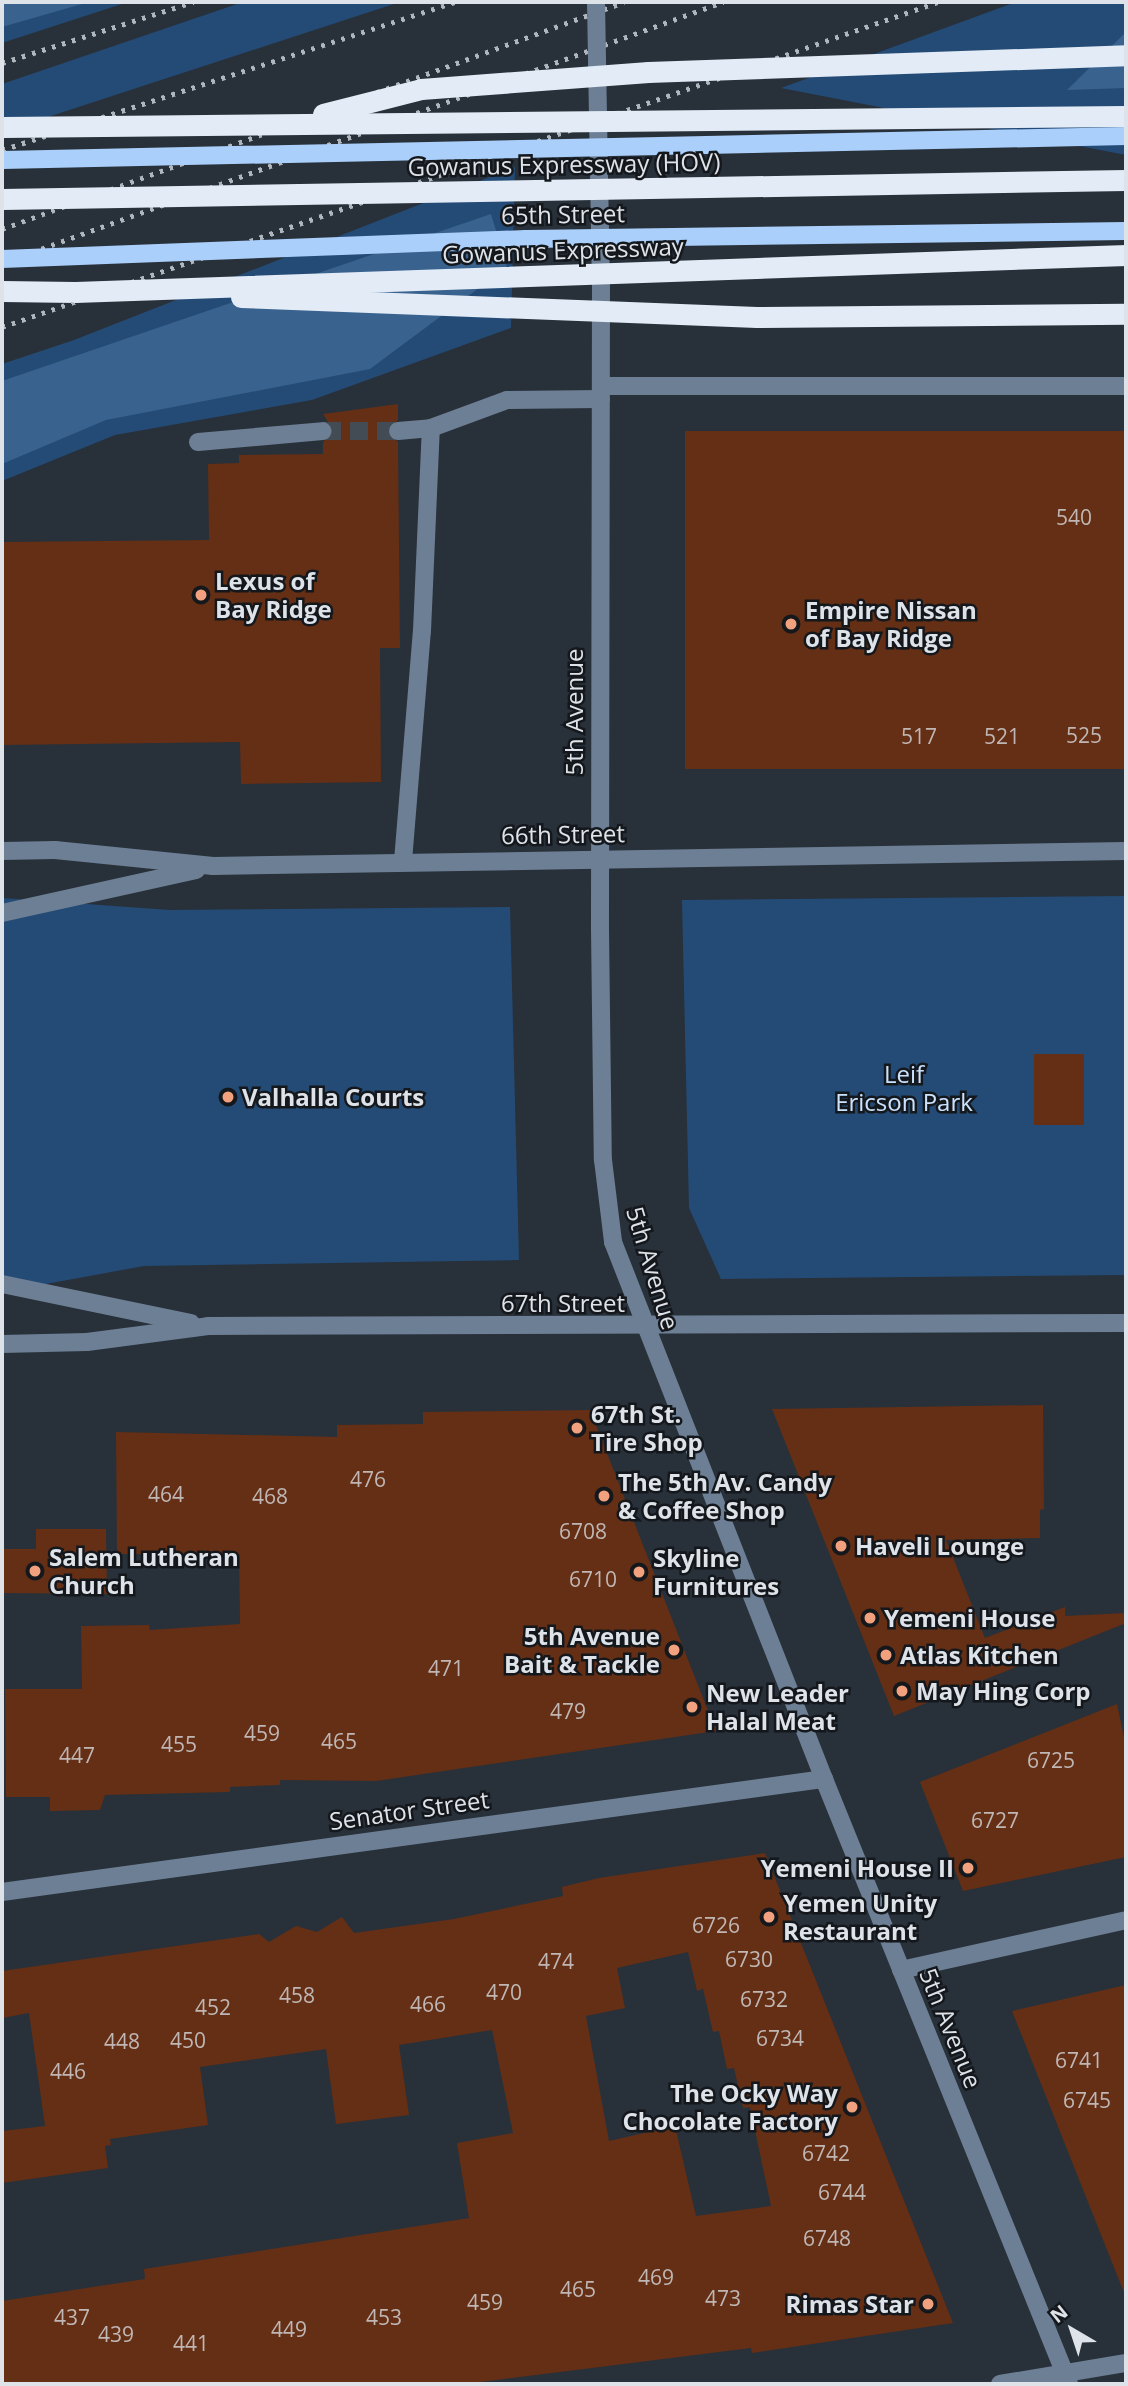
<!DOCTYPE html>
<style>
body{margin:0}
#map{position:relative;width:1128px;height:2386px;overflow:hidden;background:#28303a;font-family:"Open Sans",sans-serif}
div>[style]{position:absolute}
.green>*{inset:0;background:#244b75}
.forest>*{inset:0;background:#39628e}
.building>*{inset:0;background:#642f15;transform-origin:0 0}
.minor-tunnel>*{height:18px;margin-top:-9px;transform-origin:0;background:repeating-linear-gradient(90deg,#434b54 0 18px,transparent 0 27px)}
.minor>*{height:18px;margin:-9px;padding:0 9px;transform-origin:9px;border-radius:9px;background:#6d7f94}
.highway>*{height:21px;margin:-10.5px;padding:0 10.5px;transform-origin:10.5px;border-radius:10.5px;background:#e2ebf6}
.rail>*{height:5px;margin-top:-2.5px;transform-origin:0;background:repeating-linear-gradient(90deg,#b0b6bd 0 3.5px,transparent 0 10.5px)}
.minor-bridge>*{height:18px;margin:-9px;padding:0 9px;transform-origin:9px;border-radius:9px;background:#6d7f94}
.major-bridge>*{height:18px;margin:-9px;padding:0 9px;transform-origin:9px;border-radius:9px;background:#aacffa}
.highway-bridge>*{height:21px;margin:-10.5px;padding:0 10.5px;transform-origin:10.5px;border-radius:10.5px;background:#e2ebf6}
.dots>*{width:19px;height:19px;translate:-50% -50%;box-sizing:border-box;border:4px solid #14181c;border-radius:50%}
span{translate:-50% -50%;white-space:nowrap;text-align:center;line-height:1.15;-webkit-text-stroke:5px #14181c;paint-order:stroke}
.number-label{font-size:21px;color:#c0b6b4}
.number-label span{-webkit-text-stroke-width:0}
.street-label{font-size:24px;color:#dee3e9}
.poi-label{font-size:24px;color:#dee3e9;font-weight:700}
.left{translate:0 -50%;text-align:left}
.right{translate:-100% -50%;text-align:right}
.park-label{font-size:24px;color:#cae2fe}
.frame{position:absolute;inset:0;border:4px solid #dee3e9;pointer-events:none}
.north{position:absolute;left:1037px;top:2295px;width:70px;height:70px;-webkit-text-stroke:5px #14181c;paint-order:stroke;rotate:321deg;font-size:19px;font-weight:700;line-height:28px;text-align:center;color:#dee3e9}
.north::after{content:'';display:block;margin:auto;width:24px;height:32px;background:#dee3e9;clip-path:polygon(50% 0,100% 100%,50% 72%,0 100%)}
</style>
<div id="map">
<div class="green">
<i style="clip-path:polygon(2px 2px,128px 2px,2px 43px)"></i>
<i style="clip-path:polygon(243px 2px,400px 2px,2px 132px,2px 84px)"></i>
<i style="clip-path:polygon(1016px 2px,1126px 2px,1126px 155px,781px 88px)"></i>
<i style="clip-path:polygon(515px 167px,511px 328px,312px 400px,115px 435px,2px 481px,2px 364px,74px 340px)"></i>
<i style="clip-path:polygon(1126px 896px,1126px 1275px,721px 1279px,689px 1208px,682px 900px)"></i>
<i style="clip-path:polygon(2px 898px,170px 910px,510px 907px,519px 1260px,144px 1266px,2px 1292px)"></i>
</div>
<div class="forest">
<i style="clip-path:polygon(2px 2px,89px 2px,2px 27px)"></i>
<i style="clip-path:polygon(1126px 32px,1126px 88px,1067px 90px)"></i>
<i style="clip-path:polygon(491px 214px,507px 267px,370px 369px,106px 420px,2px 464px,2px 381px)"></i>
</div>
<div class="building">
<i style="clip-path:polygon(398px 404px,398px 420px,387px 431px,398px 442px,400px 648px,380px 648px,381px 782px,241px 784px,240px 742px,2px 745px,2px 542px,209px 540px,208px 464px,239px 463px,239px 455px,323px 454px,323px 442px,334px 431px,323px 414px)"></i>
<i style="left:1126px;top:431px;width:338px;height:441px;rotate:90deg"></i>
<i style="left:1034px;top:1054px;width:50px;height:71px"></i>
<i style="clip-path:polygon(1043px 1405px,1044px 1509px,1040px 1510px,1040px 1538px,946px 1540px,985px 1638px,1065px 1607px,1065px 1616px,1126px 1613px,1126px 1623px,894px 1716px,772px 1409px)"></i>
<i style="clip-path:polygon(590px 1410px,716px 1731px,376px 1781px,280px 1780px,280px 1785px,230px 1787px,230px 1792px,105px 1795px,100px 1810px,50px 1811px,50px 1797px,6px 1797px,5px 1689px,82px 1689px,81px 1626px,149px 1625px,150px 1630px,240px 1624px,239px 1554px,117px 1554px,116px 1432px,337px 1437px,337px 1425px,423px 1424px,423px 1412px)"></i>
<i style="clip-path:polygon(36px 1529px,106px 1529px,107px 1594px,2px 1593px,2px 1549px,36px 1549px)"></i>
<i style="clip-path:polygon(1117px 1704px,1126px 1747px,1126px 1857px,963px 1891px,920px 1782px)"></i>
<i style="clip-path:polygon(evenodd,765px 1853px,953px 2323px,752px 2353px,751px 2348px,464px 2384px,2px 2384px,2px 2301px,145px 2279px,144px 2269px,469px 2218px,457px 2143px,513px 2133px,492px 2030px,399px 2045px,409px 2115px,336px 2124px,326px 2049px,200px 2067px,208px 2125px,110px 2139px,111px 2145px,105px 2146px,108px 2168px,2px 2183px,2px 2131px,45px 2126px,29px 2013px,2px 2018px,2px 1971px,259px 1934px,269px 1942px,296px 1926px,317px 1932px,342px 1917px,354px 1933px,454px 1919px,563px 1896px,562px 1887px,599px 1878px,765px 1853px,688px 1952px,697px 1991px,703px 1989px,713px 2032px,719px 2031px,727px 2069px,734px 2068px,743px 2108px,750px 2107px,771px 2206px,696px 2216px,675px 2126px,609px 2141px,586px 2016px,625px 2008px,617px 1968px,688px 1952px)"></i>
<i style="clip-path:polygon(1126px 1985px,1126px 2295px,1125px 2295px,1012px 2011px)"></i>
</div>
<div class="minor-tunnel">
<i style="left:323px;top:431px;width:75px"></i>
</div>
<div class="minor">
<i style="left:601px;top:275px;width:654px;rotate:90.09deg"></i>
<i style="left:600px;top:929px;width:231px;rotate:89.3deg"></i>
<i style="left:603px;top:1160px;width:83px;rotate:83deg"></i>
<i style="left:613px;top:1242px;width:577px;rotate:68.55deg"></i>
<i style="left:824px;top:1779px;width:653px;rotate:67.95deg"></i>
<i style="left:601px;top:386px;width:525px"></i>
<i style="left:398px;top:431px;width:33px;rotate:-5deg"></i>
<i style="left:431px;top:428px;width:81px;rotate:-20.2deg"></i>
<i style="left:507px;top:400px;width:94px;rotate:-0.6deg"></i>
<i style="left:198px;top:442px;width:125px;rotate:-5deg"></i>
<i style="left:2px;top:851px;width:53px;rotate:-1.1deg"></i>
<i style="left:55px;top:850px;width:159px;rotate:5.8deg"></i>
<i style="left:213px;top:866px;width:913px;rotate:-0.94deg"></i>
<i style="left:403px;top:861px;width:231px;rotate:-85.3deg"></i>
<i style="left:422px;top:631px;width:203px;rotate:-87.5deg"></i>
<i style="left:2px;top:913px;width:199px;rotate:-12.5deg"></i>
<i style="left:2px;top:1284px;width:193px;rotate:11.7deg"></i>
<i style="left:2px;top:1344px;width:85px;rotate:-1.3deg"></i>
<i style="left:87px;top:1342px;width:122px;rotate:-7.5deg"></i>
<i style="left:208px;top:1326px;width:918px;rotate:-0.19deg"></i>
<i style="left:2px;top:1892px;width:830px;rotate:-7.83deg"></i>
<i style="left:901px;top:1970px;width:230px;rotate:-12.5deg"></i>
<i style="left:1000px;top:2384px;width:128px;rotate:-9.5deg"></i>
</div>
<div class="highway">
<i style="left:2px;top:291px;width:73px;rotate:0.8deg"></i>
</div>
<div class="rail">
<i style="left:2px;top:63px;width:201px;rotate:-17.7deg"></i>
<i style="left:2px;top:150px;width:476px;rotate:-18.1deg"></i>
<i style="left:2px;top:229px;width:662px;rotate:-20.05deg"></i>
<i style="left:2px;top:263px;width:767px;rotate:-19.9deg"></i>
<i style="left:2px;top:327px;width:991px;rotate:-19.15deg"></i>
</div>
<div class="minor-bridge">
<i style="left:596px;top:2px;width:273px;rotate:89deg"></i>
</div>
<div class="major-bridge">
<i style="left:2px;top:160px;width:1124px;rotate:-1.22deg"></i>
<i style="left:2px;top:259px;width:524px;rotate:-2.19deg"></i>
<i style="left:526px;top:239px;width:600px;rotate:-0.76deg"></i>
</div>
<div class="highway-bridge">
<i style="left:323px;top:114px;width:101px;rotate:-14.3deg"></i>
<i style="left:421px;top:89px;width:228px;rotate:-4.3deg"></i>
<i style="left:648px;top:72px;width:478px;rotate:-2deg"></i>
<i style="left:2px;top:127px;width:1124px;rotate:-0.56deg"></i>
<i style="left:2px;top:199px;width:1124px;rotate:-0.97deg"></i>
<i style="left:75px;top:292px;width:1052px;rotate:-2.02deg"></i>
<i style="left:241px;top:297px;width:516px;rotate:2.22deg"></i>
<i style="left:757px;top:317px;width:369px;rotate:-0.5deg"></i>
</div>
<div class="dots">
<i style="left:201px;top:595px;background:#f1a17d"></i>
<i style="left:791px;top:624px;background:#f1a17d"></i>
<i style="left:228px;top:1097px;background:#f1a17d"></i>
<i style="left:577px;top:1428px;background:#f1a17d"></i>
<i style="left:604px;top:1496px;background:#f1a17d"></i>
<i style="left:841px;top:1546px;background:#f1a17d"></i>
<i style="left:35px;top:1571px;background:#f1a17d"></i>
<i style="left:639px;top:1572px;background:#f1a17d"></i>
<i style="left:870px;top:1618px;background:#f1a17d"></i>
<i style="left:674px;top:1650px;background:#f1a17d"></i>
<i style="left:886px;top:1655px;background:#f1a17d"></i>
<i style="left:902px;top:1691px;background:#f1a17d"></i>
<i style="left:692px;top:1707px;background:#f1a17d"></i>
<i style="left:968px;top:1868px;background:#f1a17d"></i>
<i style="left:769px;top:1917px;background:#f1a17d"></i>
<i style="left:852px;top:2107px;background:#f1a17d"></i>
<i style="left:928px;top:2304px;background:#f1a17d"></i>
</div>
<div class="number-label">
<span style="left:1074px;top:517px">540</span>
<span style="left:1084px;top:735px">525</span>
<span style="left:919px;top:736px">517</span>
<span style="left:1002px;top:736px">521</span>
<span style="left:368px;top:1479px">476</span>
<span style="left:166px;top:1494px">464</span>
<span style="left:270px;top:1496px">468</span>
<span style="left:583px;top:1531px">6708</span>
<span style="left:593px;top:1579px">6710</span>
<span style="left:446px;top:1668px">471</span>
<span style="left:568px;top:1711px">479</span>
<span style="left:262px;top:1733px">459</span>
<span style="left:339px;top:1741px">465</span>
<span style="left:179px;top:1744px">455</span>
<span style="left:77px;top:1755px">447</span>
<span style="left:1051px;top:1760px">6725</span>
<span style="left:995px;top:1820px">6727</span>
<span style="left:716px;top:1925px">6726</span>
<span style="left:749px;top:1959px">6730</span>
<span style="left:556px;top:1961px">474</span>
<span style="left:504px;top:1992px">470</span>
<span style="left:297px;top:1995px">458</span>
<span style="left:764px;top:1999px">6732</span>
<span style="left:428px;top:2004px">466</span>
<span style="left:213px;top:2007px">452</span>
<span style="left:780px;top:2038px">6734</span>
<span style="left:188px;top:2040px">450</span>
<span style="left:122px;top:2041px">448</span>
<span style="left:1079px;top:2060px">6741</span>
<span style="left:68px;top:2071px">446</span>
<span style="left:1087px;top:2100px">6745</span>
<span style="left:826px;top:2153px">6742</span>
<span style="left:842px;top:2192px">6744</span>
<span style="left:827px;top:2238px">6748</span>
<span style="left:656px;top:2277px">469</span>
<span style="left:578px;top:2289px">465</span>
<span style="left:723px;top:2298px">473</span>
<span style="left:485px;top:2302px">459</span>
<span style="left:72px;top:2317px">437</span>
<span style="left:384px;top:2317px">453</span>
<span style="left:289px;top:2329px">449</span>
<span style="left:116px;top:2334px">439</span>
<span style="left:191px;top:2343px">441</span>
</div>
<div class="street-label">
<span style="left:564px;top:164px;rotate:-1deg">Gowanus Expressway (HOV)</span>
<span style="left:563px;top:214px;rotate:-1deg">65th Street</span>
<span style="left:563px;top:250px;rotate:-2deg">Gowanus Expressway</span>
<span style="left:574px;top:712px;rotate:-90deg">5th Avenue</span>
<span style="left:563px;top:834px;rotate:-1deg">66th Street</span>
<span style="left:653px;top:1268px;rotate:73deg">5th Avenue</span>
<span style="left:563px;top:1303px">67th Street</span>
<span style="left:409px;top:1810px;rotate:-8deg">Senator Street</span>
<span style="left:951px;top:2028px;rotate:68deg">5th Avenue</span>
</div>
<div class="poi-label">
<span class="left" style="left:215px;top:595px">Lexus of<br>Bay Ridge</span>
<span class="left" style="left:805px;top:624px">Empire Nissan<br>of Bay Ridge</span>
<span class="left" style="left:242px;top:1097px">Valhalla Courts</span>
<span class="left" style="left:591px;top:1428px">67th St.<br>Tire Shop</span>
<span class="left" style="left:618px;top:1496px">The 5th Av. Candy<br>&amp; Coffee Shop</span>
<span class="left" style="left:855px;top:1546px">Haveli Lounge</span>
<span class="left" style="left:49px;top:1571px">Salem Lutheran<br>Church</span>
<span class="left" style="left:653px;top:1572px">Skyline<br>Furnitures</span>
<span class="left" style="left:884px;top:1618px">Yemeni House</span>
<span class="right" style="left:660px;top:1650px">5th Avenue<br>Bait &amp; Tackle</span>
<span class="left" style="left:900px;top:1655px">Atlas Kitchen</span>
<span class="left" style="left:916px;top:1691px">May Hing Corp</span>
<span class="left" style="left:706px;top:1707px">New Leader<br>Halal Meat</span>
<span class="right" style="left:954px;top:1868px">Yemeni House II</span>
<span class="left" style="left:783px;top:1917px">Yemen Unity<br>Restaurant</span>
<span class="right" style="left:838px;top:2107px">The Ocky Way<br>Chocolate Factory</span>
<span class="right" style="left:914px;top:2304px">Rimas Star</span>
</div>
<div class="park-label">
<span style="left:904px;top:1088px">Leif<br>Ericson Park</span>
</div>
<div class="frame"></div>
<div class="north">N</div>
</div>
